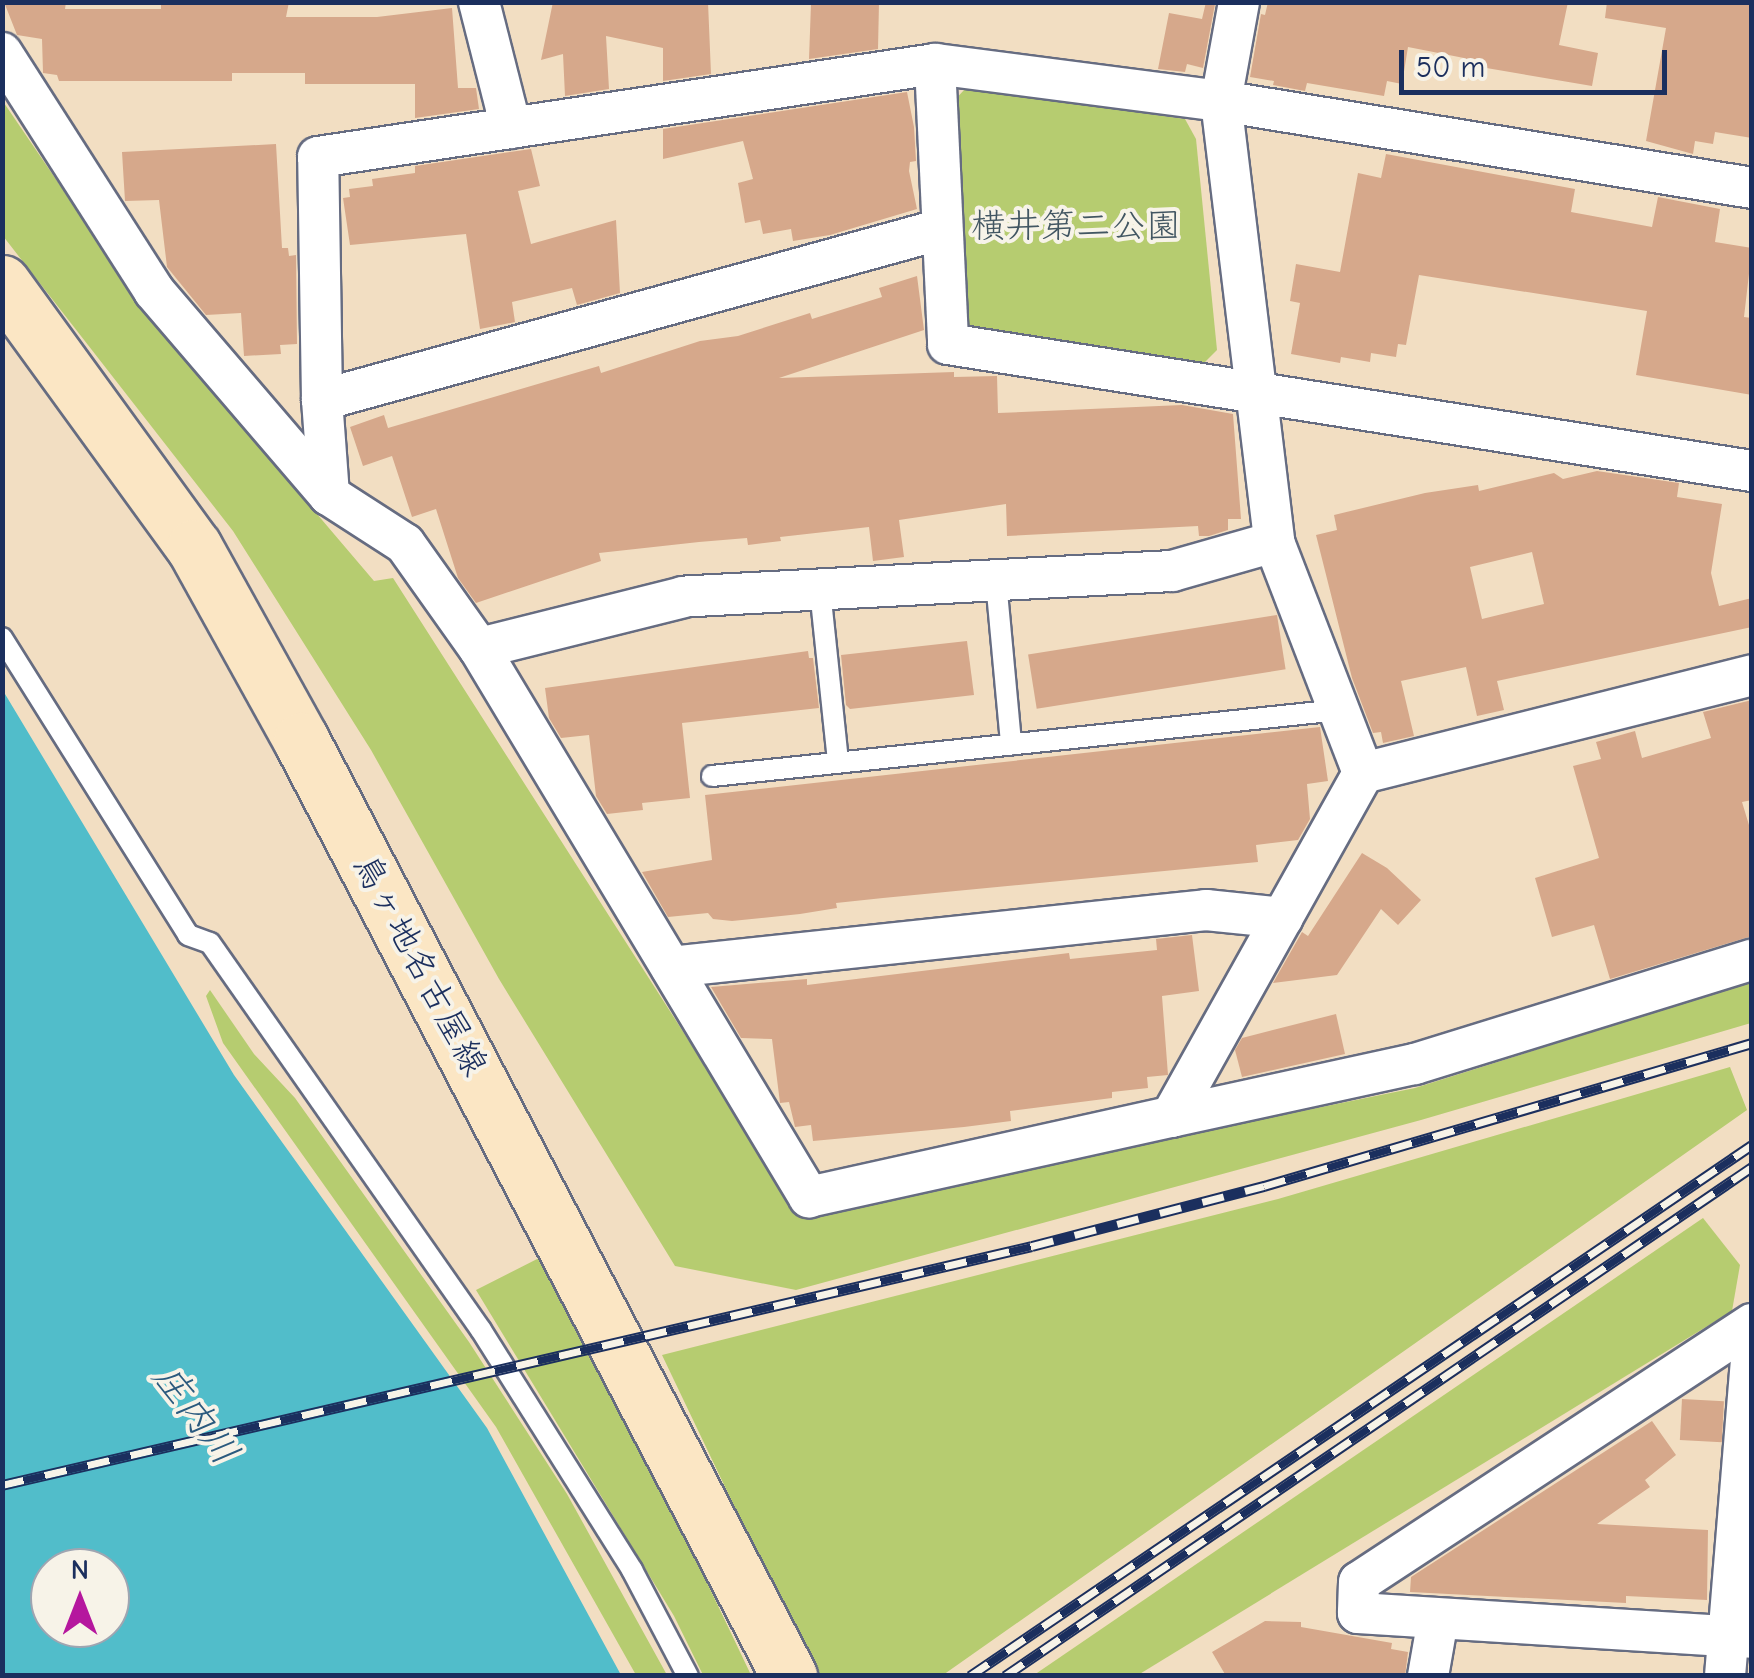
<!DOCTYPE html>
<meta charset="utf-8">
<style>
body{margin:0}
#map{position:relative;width:1754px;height:1678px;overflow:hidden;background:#f2dec2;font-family:"Comic Neue","Klee One",sans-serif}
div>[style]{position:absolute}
.green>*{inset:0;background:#b6cc70}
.water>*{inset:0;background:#51bdca}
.building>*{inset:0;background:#d6a88b;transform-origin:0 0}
.roads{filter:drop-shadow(2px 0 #666c81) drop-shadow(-2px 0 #666c81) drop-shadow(0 2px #666c81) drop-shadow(0 -2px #666c81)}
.lane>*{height:20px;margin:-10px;padding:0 10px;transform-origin:10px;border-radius:10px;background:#fff}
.street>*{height:40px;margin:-20px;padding:0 20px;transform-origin:20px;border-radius:20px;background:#fff}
.secondary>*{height:55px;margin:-27.5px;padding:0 27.5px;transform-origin:27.5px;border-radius:27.5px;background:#fbe6c4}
.rail>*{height:11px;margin-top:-5.5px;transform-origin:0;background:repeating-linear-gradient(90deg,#f7f3e8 0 22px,#1b2f5e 0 44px);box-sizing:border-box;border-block:2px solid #1b2f5e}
span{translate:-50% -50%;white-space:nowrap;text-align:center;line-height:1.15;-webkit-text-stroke:8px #f7f3e8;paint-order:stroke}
.park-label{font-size:35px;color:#425662}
.street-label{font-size:35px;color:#1b2f5e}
.water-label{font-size:38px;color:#2b5a7e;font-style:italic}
.frame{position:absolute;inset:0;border:5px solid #1b2f5e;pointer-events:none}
.north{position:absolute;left:30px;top:1548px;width:100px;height:100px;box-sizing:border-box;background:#f7f3e8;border:2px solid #9fa5b1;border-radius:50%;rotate:0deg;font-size:28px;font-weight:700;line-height:40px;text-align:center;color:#1b2f5e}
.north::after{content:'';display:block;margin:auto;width:35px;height:45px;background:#b5179e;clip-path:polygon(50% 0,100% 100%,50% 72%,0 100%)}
.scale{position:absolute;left:1399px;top:50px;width:268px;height:45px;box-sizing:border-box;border:5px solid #1b2f5e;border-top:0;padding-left:12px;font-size:30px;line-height:35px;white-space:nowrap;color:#1b2f5e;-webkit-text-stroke:8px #f7f3e8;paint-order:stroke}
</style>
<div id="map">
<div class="green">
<i style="clip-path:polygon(966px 88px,1185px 119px,1196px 139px,1217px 350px,1198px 369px,973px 332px,959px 320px,948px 107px)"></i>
<i style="clip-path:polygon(2px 100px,151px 319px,374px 581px,393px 578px,799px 1213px,1415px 1088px,1751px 982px,1751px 1023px,1421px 1120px,796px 1290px,675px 1266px,499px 979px,371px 750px,233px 531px,3px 236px)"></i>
<i style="clip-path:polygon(210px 990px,254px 1054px,295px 1098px,469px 1342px,567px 1494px,667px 1675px,636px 1675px,496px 1427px,223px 1043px,206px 996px)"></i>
<i style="clip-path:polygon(1730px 1067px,1747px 1110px,943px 1675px,815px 1675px,662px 1355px,1278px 1199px)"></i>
<i style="clip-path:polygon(1703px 1218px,1740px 1265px,1732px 1311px,1138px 1675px,1034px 1675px)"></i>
<i style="clip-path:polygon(545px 1255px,629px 1419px,751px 1675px,703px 1675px,674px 1616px,476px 1290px)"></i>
</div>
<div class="water">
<i style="clip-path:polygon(evenodd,2px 689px,234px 1075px,487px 1428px,621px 1675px,3px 1675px,2px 689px,50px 1568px,110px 1568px,110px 1628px,50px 1628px,50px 1568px)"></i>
</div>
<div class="building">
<i style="clip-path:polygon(4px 2px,66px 2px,65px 9px,161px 9px,161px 2px,289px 2px,286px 17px,377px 17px,452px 8px,458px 88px,476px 88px,479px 109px,415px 118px,415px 84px,305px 84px,305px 73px,232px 73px,232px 81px,59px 81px,57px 75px,43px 73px,42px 39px,17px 35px)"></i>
<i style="clip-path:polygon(553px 2px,708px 2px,711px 74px,663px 81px,663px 48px,606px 36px,609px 89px,565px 96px,563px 54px,541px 60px)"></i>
<i style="clip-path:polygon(879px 2px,878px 49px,809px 59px,811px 4px)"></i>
<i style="clip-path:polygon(1206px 2px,1215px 4px,1203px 68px,1187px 64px,1185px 72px,1158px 69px,1169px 13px,1202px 19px)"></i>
<i style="clip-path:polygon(1268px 2px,1568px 2px,1559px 45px,1598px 53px,1592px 86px,1463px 64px,1464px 58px,1408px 47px,1402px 84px,1387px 81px,1384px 96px,1307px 83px,1305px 91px,1273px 85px,1274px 81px,1250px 77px,1261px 14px,1265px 15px)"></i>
<i style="clip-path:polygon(1607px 2px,1752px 2px,1752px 138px,1715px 132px,1713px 144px,1695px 141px,1693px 154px,1646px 141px,1666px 28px,1605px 18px)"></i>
<i style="clip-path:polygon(907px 92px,914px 127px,916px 161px,910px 162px,909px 171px,917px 209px,830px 235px,793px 241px,791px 229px,763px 234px,760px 220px,745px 223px,738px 183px,753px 179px,743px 141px,663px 159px,663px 129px)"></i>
<i style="clip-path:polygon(276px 144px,282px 248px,288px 248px,289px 256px,296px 255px,297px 344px,280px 345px,281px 354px,244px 356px,241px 313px,206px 315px,167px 267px,159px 200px,125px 201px,122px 152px)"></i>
<i style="clip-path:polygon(531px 149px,540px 186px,518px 191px,531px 244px,616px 220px,620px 293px,577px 305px,572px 288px,512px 302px,515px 322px,480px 329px,466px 234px,350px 245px,343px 198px,350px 197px,349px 189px,373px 186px,372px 179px,415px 173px,415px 166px)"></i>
<i style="clip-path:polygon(1386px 154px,1575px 189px,1571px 212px,1652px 227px,1658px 197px,1720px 209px,1715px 242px,1752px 248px,1744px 317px,1752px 318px,1752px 395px,1636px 375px,1647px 311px,1419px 275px,1406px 345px,1398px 344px,1396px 357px,1371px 353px,1370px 362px,1341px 357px,1340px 363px,1291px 354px,1300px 303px,1290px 301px,1296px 264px,1340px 272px,1358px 173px,1381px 178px)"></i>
<i style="clip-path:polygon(917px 276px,924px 330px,779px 378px,954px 372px,954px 377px,997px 376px,998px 413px,1182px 405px,1233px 414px,1241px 519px,1228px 519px,1228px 530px,1209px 536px,1199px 536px,1198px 526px,1007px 536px,1006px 504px,899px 520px,904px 557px,873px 561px,869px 527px,780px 537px,781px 541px,748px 545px,747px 538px,699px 542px,599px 553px,601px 561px,476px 603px,458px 578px,436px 509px,412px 517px,392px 456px,363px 466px,350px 427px,384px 415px,388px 428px,599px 366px,601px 373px,700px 341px,738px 336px,810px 313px,812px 319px,882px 297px,879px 288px)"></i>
<i style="clip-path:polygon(evenodd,1597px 471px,1679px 483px,1677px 497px,1722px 504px,1711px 573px,1719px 606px,1752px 598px,1752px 627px,1497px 681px,1504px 710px,1477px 716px,1466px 667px,1401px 681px,1414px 736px,1383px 743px,1381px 732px,1373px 733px,1352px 678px,1316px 535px,1337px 530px,1334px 515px,1425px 493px,1478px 485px,1479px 491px,1554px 473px,1563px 479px,1597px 471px,1532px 552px,1544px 604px,1482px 619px,1470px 567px,1532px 552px)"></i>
<i style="left:1277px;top:615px;width:55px;height:252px;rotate:81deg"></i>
<i style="clip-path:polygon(967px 641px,974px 695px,850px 709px,846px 705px,841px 655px)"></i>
<i style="clip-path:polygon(808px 651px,809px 658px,813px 658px,819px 708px,682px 723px,690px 798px,642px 803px,643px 810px,607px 814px,596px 796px,589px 735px,561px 738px,549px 718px,545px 688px)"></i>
<i style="clip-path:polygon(1752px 700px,1752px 800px,1742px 802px,1752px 835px,1752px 936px,1610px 979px,1594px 925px,1552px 937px,1535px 878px,1599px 858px,1573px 766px,1601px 759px,1596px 742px,1635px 731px,1642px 758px,1711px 738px,1703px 712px)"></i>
<i style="clip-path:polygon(1320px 727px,1328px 781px,1307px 784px,1310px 819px,1298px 840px,1256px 845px,1258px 862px,883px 898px,836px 903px,837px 908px,800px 914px,732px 921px,713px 919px,708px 913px,668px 917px,642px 872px,712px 860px,705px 795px)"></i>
<i style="clip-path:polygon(1362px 853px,1387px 868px,1421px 900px,1398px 925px,1381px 909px,1337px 975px,1273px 983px,1302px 932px,1308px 936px)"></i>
<i style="clip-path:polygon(1192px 935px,1199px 991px,1162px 996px,1168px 1075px,1147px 1077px,1148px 1088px,1112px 1092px,1112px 1098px,1010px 1111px,1011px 1121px,964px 1127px,813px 1141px,811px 1125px,795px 1127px,789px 1102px,780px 1103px,772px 1039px,741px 1038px,711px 987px,807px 979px,807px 985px,1069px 953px,1070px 959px,1157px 950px,1156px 939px)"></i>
<i style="clip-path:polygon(1336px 1014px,1345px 1054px,1242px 1077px,1235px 1050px,1242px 1038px)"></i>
<i style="left:1682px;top:1399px;width:42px;height:41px;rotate:3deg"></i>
<i style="clip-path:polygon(1652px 1421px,1676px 1455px,1645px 1480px,1650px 1487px,1597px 1524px,1708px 1530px,1707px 1600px,1626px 1596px,1626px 1603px,1410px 1592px,1411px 1577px)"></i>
<i style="clip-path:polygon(1265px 1621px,1301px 1622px,1301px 1627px,1392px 1643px,1391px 1649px,1408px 1652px,1405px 1676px,1226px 1676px,1212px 1652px)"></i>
</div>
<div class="roads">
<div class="lane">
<i style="left:996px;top:581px;width:164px;rotate:84.7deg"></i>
<i style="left:820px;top:590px;width:173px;rotate:84deg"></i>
<i style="left:2px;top:638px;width:350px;rotate:57.9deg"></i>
<i style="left:188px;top:935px;width:23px;rotate:20deg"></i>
<i style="left:210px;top:943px;width:472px;rotate:55deg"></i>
<i style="left:481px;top:1330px;width:284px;rotate:57.8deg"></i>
<i style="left:632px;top:1570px;width:120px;rotate:62.2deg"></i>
<i style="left:712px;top:776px;width:630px;rotate:-6.01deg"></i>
</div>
<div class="street">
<i style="left:479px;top:2px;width:130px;rotate:75.7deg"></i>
<i style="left:1239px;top:2px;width:101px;rotate:100.3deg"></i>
<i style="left:1221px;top:101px;width:444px;rotate:83.1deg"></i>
<i style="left:1274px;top:542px;width:248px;rotate:68.9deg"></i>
<i style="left:2px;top:53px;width:282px;rotate:57.4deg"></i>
<i style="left:154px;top:291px;width:269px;rotate:49.4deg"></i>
<i style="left:329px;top:495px;width:90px;rotate:32.8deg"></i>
<i style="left:405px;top:544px;width:128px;rotate:54.6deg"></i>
<i style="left:935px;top:64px;width:280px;rotate:87.3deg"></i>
<i style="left:948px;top:344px;width:814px;rotate:8.98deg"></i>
<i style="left:322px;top:400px;width:643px;rotate:-15.42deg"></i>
<i style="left:329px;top:495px;width:95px;rotate:-94.2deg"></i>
<i style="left:322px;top:400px;width:243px;rotate:-90.9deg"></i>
<i style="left:318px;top:157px;width:624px;rotate:-8.57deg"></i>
<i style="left:935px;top:64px;width:288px;rotate:7.4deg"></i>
<i style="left:1221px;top:101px;width:538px;rotate:9.3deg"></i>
<i style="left:1274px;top:542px;width:106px;rotate:164.1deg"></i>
<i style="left:1172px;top:571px;width:489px;rotate:177deg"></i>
<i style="left:684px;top:597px;width:211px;rotate:166deg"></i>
<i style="left:479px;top:648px;width:641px;rotate:58.99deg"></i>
<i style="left:809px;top:1197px;width:371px;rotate:-12.5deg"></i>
<i style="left:1171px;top:1117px;width:394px;rotate:-60.8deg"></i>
<i style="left:1363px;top:773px;width:401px;rotate:-14.1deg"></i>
<i style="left:671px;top:967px;width:538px;rotate:-6.08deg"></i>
<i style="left:1206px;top:910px;width:77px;rotate:5.9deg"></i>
<i style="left:1171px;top:1117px;width:250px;rotate:-12.3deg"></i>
<i style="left:1415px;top:1064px;width:353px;rotate:-17.2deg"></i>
<i style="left:1752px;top:1324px;width:470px;rotate:146.7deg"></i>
<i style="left:1359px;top:1582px;width:31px;rotate:92deg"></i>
<i style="left:1358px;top:1613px;width:395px;rotate:3.6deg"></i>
<i style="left:1428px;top:1676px;width:58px;rotate:-80deg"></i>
<i style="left:1725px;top:1676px;width:331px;rotate:-85.3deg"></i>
</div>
<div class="secondary">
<i style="left:2px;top:283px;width:326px;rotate:54deg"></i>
<i style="left:194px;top:547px;width:221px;rotate:61deg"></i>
<i style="left:301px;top:740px;width:1056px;rotate:62.46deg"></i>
</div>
</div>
<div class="rail">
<i style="left:2px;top:1485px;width:1057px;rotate:-13.06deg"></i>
<i style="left:1032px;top:1246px;width:240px;rotate:-14.5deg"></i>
<i style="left:1264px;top:1186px;width:509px;rotate:-16.33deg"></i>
<i style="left:970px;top:1676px;width:945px;rotate:-34.18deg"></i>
<i style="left:1005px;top:1676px;width:904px;rotate:-34.27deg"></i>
</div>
<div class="park-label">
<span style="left:1076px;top:226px">横井第二公園</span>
</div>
<div class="street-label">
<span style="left:420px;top:965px;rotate:62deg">鳥ヶ地名古屋線</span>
</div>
<div class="water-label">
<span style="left:195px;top:1415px;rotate:53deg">庄内川</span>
</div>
<div class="frame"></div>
<div class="north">N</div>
<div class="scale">50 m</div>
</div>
